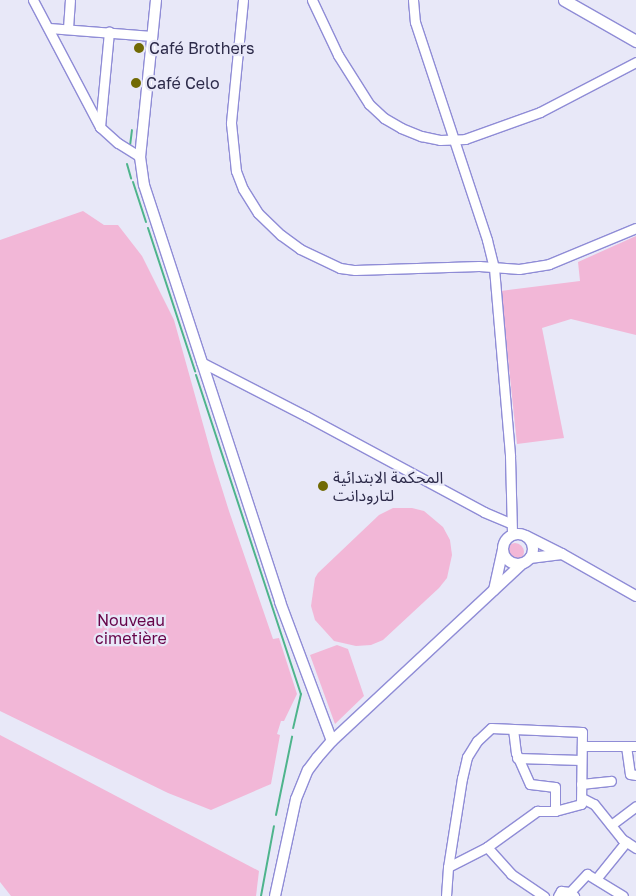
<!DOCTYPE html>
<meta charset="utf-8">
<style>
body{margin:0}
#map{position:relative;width:636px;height:896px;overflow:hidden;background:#e8e8f8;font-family:"Golos Text","Noto Sans Arabic",sans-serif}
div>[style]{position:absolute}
.green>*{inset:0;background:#f2b7d7}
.round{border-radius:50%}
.stream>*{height:2px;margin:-1px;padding:0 1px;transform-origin:1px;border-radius:1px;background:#4eb48c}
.roads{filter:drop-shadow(1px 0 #8f8cd6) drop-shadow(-1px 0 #8f8cd6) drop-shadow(0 1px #8f8cd6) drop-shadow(0 -1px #8f8cd6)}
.minor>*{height:9px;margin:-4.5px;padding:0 4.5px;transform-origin:4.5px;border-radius:4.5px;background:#fff}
.tertiary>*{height:10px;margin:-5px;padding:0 5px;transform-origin:5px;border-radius:5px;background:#fff}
.tertiary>.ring{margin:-5px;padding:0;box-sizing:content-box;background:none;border:10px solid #fff;border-radius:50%}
.secondary>*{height:11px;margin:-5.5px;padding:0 5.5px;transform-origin:5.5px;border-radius:5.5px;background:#fff}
.dots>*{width:14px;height:14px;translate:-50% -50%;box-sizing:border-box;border:2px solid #e8e8f8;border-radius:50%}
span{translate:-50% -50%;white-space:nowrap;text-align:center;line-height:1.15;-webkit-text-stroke:4.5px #e8e8f8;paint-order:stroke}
.poi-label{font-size:16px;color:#2d2b4a}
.left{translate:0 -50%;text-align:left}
.park-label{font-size:16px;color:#660449}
</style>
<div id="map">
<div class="green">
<i style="clip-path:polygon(83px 211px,104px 225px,118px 225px,142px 256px,174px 320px,213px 460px,229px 511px,273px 639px,279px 638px,297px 694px,284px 721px,281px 721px,277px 734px,280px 735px,271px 784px,211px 810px,168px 793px,0 711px,0 240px)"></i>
<i style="clip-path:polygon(636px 236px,636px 335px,571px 319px,542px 328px,564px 438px,517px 444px,501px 291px,580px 281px,578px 262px)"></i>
<i style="clip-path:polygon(393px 508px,412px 508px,424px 511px,443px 527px,450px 540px,452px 555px,447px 578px,439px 588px,383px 640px,371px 645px,356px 646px,334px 641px,315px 620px,311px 606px,315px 578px,318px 573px,379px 515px)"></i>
<i class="round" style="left:506px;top:543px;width:18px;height:18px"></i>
<i style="clip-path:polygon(337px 645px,348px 649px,364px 696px,335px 724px,310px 655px)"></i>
<i style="clip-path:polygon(0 735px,259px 871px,256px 896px,11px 896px,0 882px)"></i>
</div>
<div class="stream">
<i style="left:130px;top:146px;width:16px;rotate:-83deg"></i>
<i style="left:127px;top:164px;width:15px;rotate:74deg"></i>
<i style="left:133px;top:182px;width:42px;rotate:72deg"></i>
<i style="left:148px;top:228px;width:151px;rotate:71.8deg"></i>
<i style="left:196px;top:375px;width:336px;rotate:71.8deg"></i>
<i style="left:301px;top:694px;width:35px;rotate:103deg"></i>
<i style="left:276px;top:815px;width:80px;rotate:-78.4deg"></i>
<i style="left:261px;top:896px;width:71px;rotate:-79.5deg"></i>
</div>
<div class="roads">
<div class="minor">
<i style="left:33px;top:0;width:144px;rotate:62.2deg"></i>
<i style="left:100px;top:127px;width:24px;rotate:42deg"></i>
<i style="left:118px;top:143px;width:26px;rotate:32deg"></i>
<i style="left:243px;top:0;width:124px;rotate:95.6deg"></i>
<i style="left:231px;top:123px;width:48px;rotate:84.1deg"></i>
<i style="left:236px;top:171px;width:19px;rotate:69deg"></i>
<i style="left:243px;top:189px;width:28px;rotate:58deg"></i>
<i style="left:258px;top:213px;width:32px;rotate:44deg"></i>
<i style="left:281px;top:235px;width:24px;rotate:36deg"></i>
<i style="left:300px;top:249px;width:44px;rotate:25.4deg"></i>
<i style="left:340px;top:268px;width:15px;rotate:8deg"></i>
<i style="left:355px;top:270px;width:124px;rotate:-1.8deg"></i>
<i style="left:479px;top:266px;width:40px;rotate:4.3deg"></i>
<i style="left:519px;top:269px;width:30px;rotate:-9deg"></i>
<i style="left:549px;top:264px;width:94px;rotate:-22.5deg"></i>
<i style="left:312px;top:0;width:61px;rotate:64.7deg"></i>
<i style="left:338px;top:55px;width:58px;rotate:57.7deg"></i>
<i style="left:369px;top:104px;width:21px;rotate:43deg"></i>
<i style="left:384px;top:118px;width:20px;rotate:30deg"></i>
<i style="left:401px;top:128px;width:22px;rotate:22deg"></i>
<i style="left:421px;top:136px;width:19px;rotate:12deg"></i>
<i style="left:440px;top:140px;width:25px;rotate:-2deg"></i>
<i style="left:465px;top:139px;width:80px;rotate:-19.8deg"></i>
<i style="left:540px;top:112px;width:108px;rotate:-27.5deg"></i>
<i style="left:413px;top:0;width:22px;rotate:85deg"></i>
<i style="left:415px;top:22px;width:230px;rotate:71.7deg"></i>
<i style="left:487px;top:240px;width:29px;rotate:76deg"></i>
<i style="left:494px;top:268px;width:189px;rotate:85.1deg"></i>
<i style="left:510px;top:456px;width:79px;rotate:88.5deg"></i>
<i style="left:49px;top:28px;width:103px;rotate:4.4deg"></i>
<i style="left:68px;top:28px;width:28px;rotate:-86deg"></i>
<i style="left:100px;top:127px;width:96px;rotate:-84.6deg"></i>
<i style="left:201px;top:362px;width:118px;rotate:27.2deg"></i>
<i style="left:306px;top:416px;width:202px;rotate:28.3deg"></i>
<i style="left:484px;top:512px;width:28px;rotate:23deg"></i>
<i style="left:513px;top:729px;width:24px;rotate:83deg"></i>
<i style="left:516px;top:753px;width:34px;rotate:66deg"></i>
<i style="left:530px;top:784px;width:25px;rotate:7deg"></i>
<i style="left:555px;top:787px;width:24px;rotate:90deg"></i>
<i style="left:582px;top:746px;width:54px"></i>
<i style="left:626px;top:746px;width:28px;rotate:82deg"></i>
<i style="left:630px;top:774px;width:6px;rotate:9deg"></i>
<i style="left:517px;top:758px;width:64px;rotate:1.8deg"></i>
<i style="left:581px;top:784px;width:30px;rotate:-6deg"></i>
<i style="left:582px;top:798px;width:13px;rotate:27deg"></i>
<i style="left:594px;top:804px;width:45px;rotate:51.3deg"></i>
<i style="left:622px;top:839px;width:17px;rotate:33deg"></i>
<i style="left:611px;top:825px;width:31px;rotate:-37deg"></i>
<i style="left:487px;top:847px;width:36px;rotate:48deg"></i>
<i style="left:511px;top:874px;width:40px;rotate:34deg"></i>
<i style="left:596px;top:879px;width:48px;rotate:-51deg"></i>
<i style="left:570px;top:892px;width:25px;rotate:-47deg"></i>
<i style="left:587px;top:874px;width:42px;rotate:31.4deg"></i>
<i style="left:446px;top:896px;width:29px;rotate:-86deg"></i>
<i style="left:448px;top:867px;width:44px;rotate:-27.1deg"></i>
<i style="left:487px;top:847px;width:62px;rotate:-35.8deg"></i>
<i style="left:537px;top:811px;width:18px"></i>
<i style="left:555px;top:811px;width:27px;rotate:-15deg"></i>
<i style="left:581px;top:804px;width:72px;rotate:-89.2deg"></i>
<i style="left:582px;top:732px;width:91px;rotate:-177.5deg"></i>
<i style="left:491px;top:728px;width:19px;rotate:137deg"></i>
<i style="left:477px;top:741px;width:19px;rotate:122deg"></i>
<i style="left:467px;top:757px;width:22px;rotate:103deg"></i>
<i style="left:462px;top:778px;width:90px;rotate:98.9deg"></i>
<i style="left:558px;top:896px;width:6px;rotate:-59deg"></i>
<i style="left:561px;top:891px;width:9px;rotate:6deg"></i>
<i style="left:570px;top:892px;width:6px;rotate:45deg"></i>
</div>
<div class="tertiary">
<i style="left:156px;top:0;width:158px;rotate:95.8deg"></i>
<i style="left:140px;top:157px;width:28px;rotate:82deg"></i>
<i style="left:144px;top:185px;width:439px;rotate:71.9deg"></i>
<i style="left:280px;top:602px;width:148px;rotate:69.5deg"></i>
<i class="ring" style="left:503px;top:534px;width:20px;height:20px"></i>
<i style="left:526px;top:536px;width:40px;rotate:26.6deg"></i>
<i style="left:562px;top:554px;width:85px;rotate:29.6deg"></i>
<i style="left:530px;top:558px;width:32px;rotate:-7deg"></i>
<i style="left:494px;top:590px;width:42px;rotate:-77.6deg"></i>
<i style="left:275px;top:896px;width:99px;rotate:-77.8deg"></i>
<i style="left:296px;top:799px;width:31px;rotate:-68deg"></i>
<i style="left:308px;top:770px;width:15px;rotate:-53deg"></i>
<i style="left:317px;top:758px;width:23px;rotate:-49deg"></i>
<i style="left:332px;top:741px;width:260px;rotate:-43deg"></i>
</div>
<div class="secondary">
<i style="left:564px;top:0;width:83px;rotate:29.7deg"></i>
</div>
</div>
<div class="dots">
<i style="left:139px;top:48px;background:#716a04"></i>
<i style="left:136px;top:83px;background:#716a04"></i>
<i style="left:323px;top:486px;background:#716a04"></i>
</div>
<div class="poi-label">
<span class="left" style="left:149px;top:48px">Café Brothers</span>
<span class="left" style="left:146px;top:83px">Café Celo</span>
<span class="left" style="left:333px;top:486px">المحكمة الابتدائية<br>لتارودانت</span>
</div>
<div class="park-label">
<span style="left:131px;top:629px">Nouveau<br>cimetière</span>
</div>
</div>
